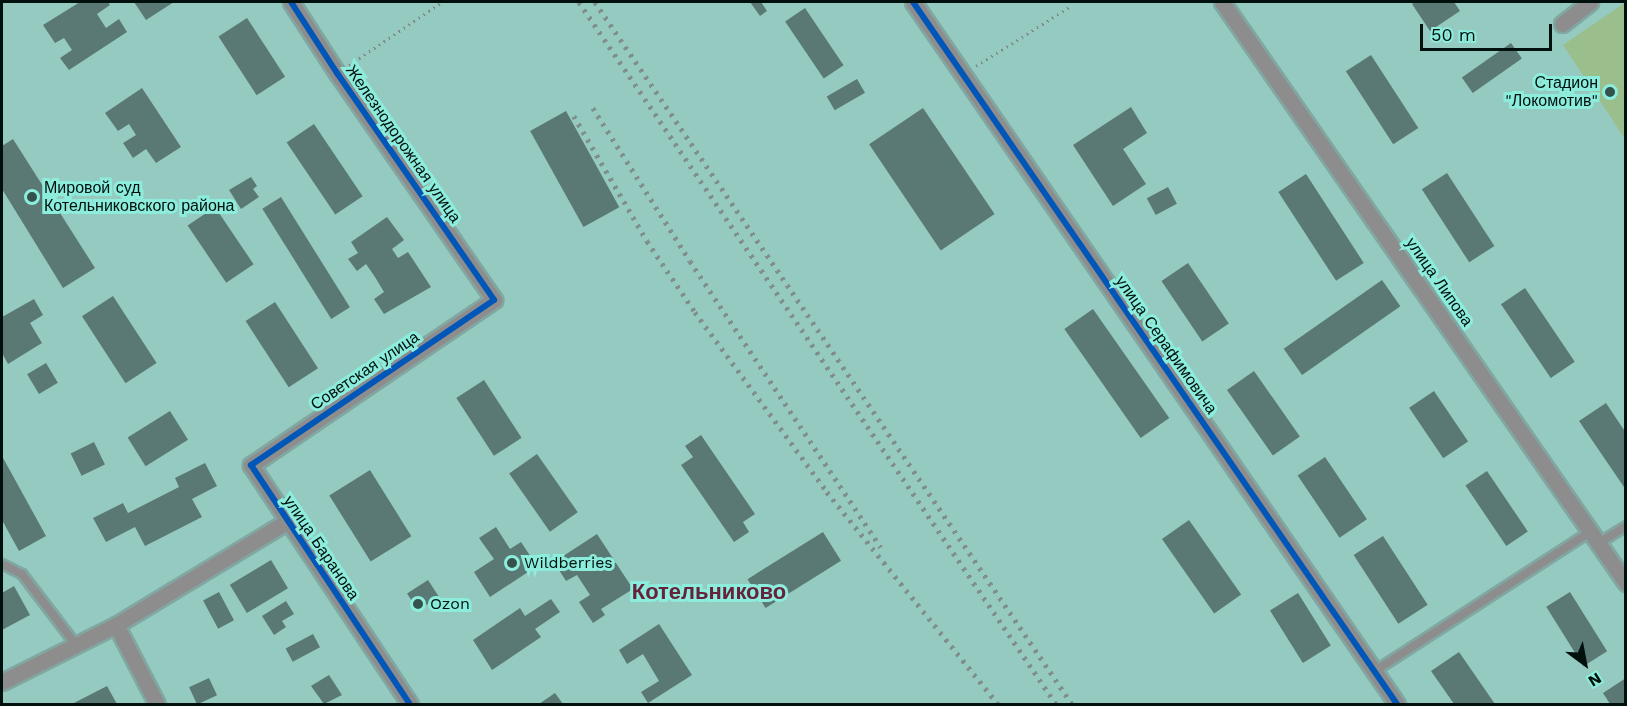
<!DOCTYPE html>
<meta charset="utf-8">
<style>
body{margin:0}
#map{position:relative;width:1627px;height:706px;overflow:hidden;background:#95cac1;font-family:"Work Sans",sans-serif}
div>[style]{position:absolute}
.green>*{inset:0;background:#9abe8c}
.building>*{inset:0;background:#5a7974;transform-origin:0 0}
.path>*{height:3px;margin-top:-1.5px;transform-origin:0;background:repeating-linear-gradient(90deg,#7c8b8a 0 1.5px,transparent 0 6px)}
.roads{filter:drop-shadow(2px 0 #81a7a2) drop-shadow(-2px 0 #81a7a2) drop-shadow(0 2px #81a7a2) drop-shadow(0 -2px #81a7a2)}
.lane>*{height:8px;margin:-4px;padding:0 4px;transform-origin:4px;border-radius:4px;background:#8e8d8e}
.street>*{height:15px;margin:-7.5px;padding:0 7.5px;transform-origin:7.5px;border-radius:7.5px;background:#8e8d8e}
.rail>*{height:4.5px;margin-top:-2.25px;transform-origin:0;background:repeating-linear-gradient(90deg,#808f8d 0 3px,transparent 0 9px)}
.cycleway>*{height:6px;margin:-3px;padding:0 3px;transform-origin:3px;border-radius:3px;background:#0057b8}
.dots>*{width:16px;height:16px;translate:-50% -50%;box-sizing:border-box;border:3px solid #8ceddc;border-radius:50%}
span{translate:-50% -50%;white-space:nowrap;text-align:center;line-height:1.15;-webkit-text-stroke:6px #8ceddc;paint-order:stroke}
.poi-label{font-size:16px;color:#00100d}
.right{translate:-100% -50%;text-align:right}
.left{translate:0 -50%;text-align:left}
.street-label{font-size:16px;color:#00100d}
.district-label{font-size:22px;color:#65223a;font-weight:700}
.frame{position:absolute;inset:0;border:3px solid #00100d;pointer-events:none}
.north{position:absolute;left:1555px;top:634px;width:60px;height:60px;-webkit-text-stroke:4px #8ceddc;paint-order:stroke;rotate:148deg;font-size:16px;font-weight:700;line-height:24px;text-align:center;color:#00100d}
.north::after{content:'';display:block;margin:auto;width:21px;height:27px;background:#00100d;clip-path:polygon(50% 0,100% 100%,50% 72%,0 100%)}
.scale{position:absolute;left:1420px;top:24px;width:132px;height:27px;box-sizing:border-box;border:3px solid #00100d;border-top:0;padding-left:8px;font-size:18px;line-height:21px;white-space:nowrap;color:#00100d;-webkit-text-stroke:4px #8ceddc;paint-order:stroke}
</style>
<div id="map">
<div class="green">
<i style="clip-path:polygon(1626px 2px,1626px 139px,1625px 139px,1563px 45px)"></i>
</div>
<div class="building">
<i style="clip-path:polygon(80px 2px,108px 2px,110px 5px,97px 14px,106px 28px,119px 19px,127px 32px,69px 70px,60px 58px,72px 50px,64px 38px,55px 43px,43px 25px)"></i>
<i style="clip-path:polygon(134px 2px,174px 2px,146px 20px)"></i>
<i style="clip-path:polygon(750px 2px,761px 2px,767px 11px,760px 16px)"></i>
<i style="clip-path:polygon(1415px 2px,1454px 2px,1460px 11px,1430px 31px,1412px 4px)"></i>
<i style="left:805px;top:8px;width:69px;height:24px;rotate:56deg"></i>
<i style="left:247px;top:18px;width:70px;height:34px;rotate:57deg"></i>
<i style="left:1511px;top:43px;width:19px;height:60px;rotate:55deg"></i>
<i style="left:1371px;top:55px;width:87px;height:30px;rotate:57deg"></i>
<i style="left:857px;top:79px;width:16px;height:35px;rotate:60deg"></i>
<i style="clip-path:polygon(142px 88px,181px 147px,156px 163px,146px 149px,133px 158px,123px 143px,136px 135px,129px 124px,118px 131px,105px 113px)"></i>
<i style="clip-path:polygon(1131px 107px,1147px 133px,1123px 149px,1146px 184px,1113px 206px,1073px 145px)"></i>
<i style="left:923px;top:108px;width:128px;height:65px;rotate:56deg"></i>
<i style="left:566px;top:111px;width:110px;height:41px;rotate:61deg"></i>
<i style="left:314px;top:124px;width:87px;height:33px;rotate:56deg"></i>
<i style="clip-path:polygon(13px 139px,95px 268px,63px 288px,2px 189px,2px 146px)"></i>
<i style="left:1447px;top:173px;width:87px;height:30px;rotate:57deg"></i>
<i style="left:1306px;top:174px;width:106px;height:33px;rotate:57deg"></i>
<i style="clip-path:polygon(251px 177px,257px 186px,253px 189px,259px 197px,241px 209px,229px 190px)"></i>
<i style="left:1168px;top:187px;width:19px;height:24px;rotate:62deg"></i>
<i style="left:281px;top:197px;width:130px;height:22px;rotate:58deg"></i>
<i style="left:215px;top:207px;width:69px;height:33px;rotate:56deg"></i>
<i style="clip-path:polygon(387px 217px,404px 240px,392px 249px,398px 258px,408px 252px,431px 287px,384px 314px,374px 299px,384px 292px,375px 277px,366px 264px,357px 271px,348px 259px,358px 253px,351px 242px)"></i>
<i style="left:1188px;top:263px;width:73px;height:32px;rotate:56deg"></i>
<i style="left:1382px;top:280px;width:32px;height:120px;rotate:55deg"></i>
<i style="left:1525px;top:288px;width:89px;height:29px;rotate:56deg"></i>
<i style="left:113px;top:296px;width:80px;height:37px;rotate:57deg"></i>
<i style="clip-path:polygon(34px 299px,43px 315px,30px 323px,42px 343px,8px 364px,2px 353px,2px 317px)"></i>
<i style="left:275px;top:302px;width:79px;height:35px;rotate:57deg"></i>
<i style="left:1093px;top:309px;width:133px;height:35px;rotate:55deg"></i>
<i style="left:46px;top:363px;width:23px;height:22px;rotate:59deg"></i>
<i style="left:1254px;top:371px;width:80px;height:33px;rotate:55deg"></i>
<i style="left:484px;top:380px;width:69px;height:33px;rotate:57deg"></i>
<i style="left:1434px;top:391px;width:61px;height:30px;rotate:56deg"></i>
<i style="clip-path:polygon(1606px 403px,1626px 433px,1626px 490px,1579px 421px)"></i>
<i style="left:170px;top:411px;width:34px;height:50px;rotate:58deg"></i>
<i style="clip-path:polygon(701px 435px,755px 514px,743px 522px,749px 532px,734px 542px,681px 465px,693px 457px,685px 446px)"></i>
<i style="left:94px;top:442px;width:25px;height:26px;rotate:64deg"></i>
<i style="left:537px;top:454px;width:71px;height:34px;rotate:55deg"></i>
<i style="clip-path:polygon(2px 456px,46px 536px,19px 551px,2px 520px)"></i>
<i style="left:1325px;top:457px;width:75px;height:33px;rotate:56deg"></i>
<i style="clip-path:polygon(205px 463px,217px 486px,192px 499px,202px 517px,145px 546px,135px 527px,106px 542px,93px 518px,123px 503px,128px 513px,179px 487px,175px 478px)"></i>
<i style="left:370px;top:470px;width:78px;height:48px;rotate:58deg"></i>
<i style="left:1487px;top:471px;width:73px;height:26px;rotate:56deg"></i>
<i style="left:1189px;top:520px;width:91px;height:33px;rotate:55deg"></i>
<i style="clip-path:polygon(496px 527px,510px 549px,521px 542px,537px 566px,490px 597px,474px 572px,494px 559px,479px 538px)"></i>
<i style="left:823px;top:532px;width:34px;height:89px;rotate:58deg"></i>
<i style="clip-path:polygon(597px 534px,633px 589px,601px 609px,605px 615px,593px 623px,579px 602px,590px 595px,577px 575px,566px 581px,554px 562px)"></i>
<i style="left:1383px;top:536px;width:82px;height:35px;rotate:57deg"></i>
<i style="left:271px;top:560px;width:33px;height:48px;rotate:59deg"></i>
<i style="left:428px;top:580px;width:20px;height:25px;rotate:57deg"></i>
<i style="clip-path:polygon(14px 586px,30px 615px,2px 630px,2px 593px)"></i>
<i style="left:219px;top:592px;width:32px;height:18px;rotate:62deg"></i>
<i style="left:1570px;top:592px;width:70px;height:28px;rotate:58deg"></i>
<i style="left:1298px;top:593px;width:62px;height:33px;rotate:58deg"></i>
<i style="clip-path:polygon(551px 599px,560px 612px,535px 629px,541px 637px,492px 670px,473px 640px,520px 608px,525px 616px)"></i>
<i style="clip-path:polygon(286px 601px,294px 614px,282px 621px,286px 627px,274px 635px,262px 616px)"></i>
<i style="clip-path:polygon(659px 624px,692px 675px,648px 703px,641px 692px,659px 681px,643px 654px,627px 664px,619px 650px)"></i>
<i style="left:313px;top:634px;width:15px;height:31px;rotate:62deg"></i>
<i style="clip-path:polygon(1459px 652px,1495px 704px,1454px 704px,1431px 671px)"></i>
<i style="clip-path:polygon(329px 675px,342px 695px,324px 704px,311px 686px)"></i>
<i style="left:209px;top:678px;width:19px;height:22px;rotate:65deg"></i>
<i style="clip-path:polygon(1626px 678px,1626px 704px,1610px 704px,1603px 693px)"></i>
<i style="clip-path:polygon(107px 686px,117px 704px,72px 704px)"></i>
<i style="clip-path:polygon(555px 693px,563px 704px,539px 704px)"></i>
</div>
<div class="path">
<i style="left:349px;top:65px;width:112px;rotate:-34.1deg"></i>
<i style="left:976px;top:66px;width:112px;rotate:-32.3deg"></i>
</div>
<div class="roads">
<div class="lane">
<i style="left:1599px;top:543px;width:32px;rotate:-32deg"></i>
<i style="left:2px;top:564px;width:22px;rotate:27deg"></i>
<i style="left:22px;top:574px;width:89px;rotate:52.7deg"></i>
<i style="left:1375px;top:671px;width:257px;rotate:-32.9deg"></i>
</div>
<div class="street">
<i style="left:291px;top:2px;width:85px;rotate:57.1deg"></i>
<i style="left:337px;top:73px;width:276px;rotate:55.3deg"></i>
<i style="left:494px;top:300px;width:294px;rotate:145.8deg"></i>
<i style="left:251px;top:465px;width:287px;rotate:56.4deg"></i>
<i style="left:913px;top:2px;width:853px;rotate:55.42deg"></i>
<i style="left:1222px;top:2px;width:708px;rotate:55.19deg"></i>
<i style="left:1562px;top:24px;width:36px;rotate:-38deg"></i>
<i style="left:116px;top:625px;width:89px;rotate:62.6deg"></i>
<i style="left:2px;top:682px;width:127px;rotate:-26.6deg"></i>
<i style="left:116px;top:625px;width:199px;rotate:-31.2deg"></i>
</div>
</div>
<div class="rail">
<i style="left:579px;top:2px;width:849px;rotate:55.8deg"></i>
<i style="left:595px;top:2px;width:849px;rotate:55.8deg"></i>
<i style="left:593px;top:108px;width:181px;rotate:57.6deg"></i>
<i style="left:690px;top:261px;width:344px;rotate:56.3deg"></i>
<i style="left:574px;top:116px;width:145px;rotate:59.7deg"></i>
<i style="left:647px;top:241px;width:86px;rotate:55.9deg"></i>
<i style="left:695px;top:312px;width:223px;rotate:53.7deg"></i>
<i style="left:827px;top:492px;width:272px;rotate:51.1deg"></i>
</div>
<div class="cycleway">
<i style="left:291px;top:2px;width:85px;rotate:57.1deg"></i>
<i style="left:337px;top:73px;width:276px;rotate:55.3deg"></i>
<i style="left:494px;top:300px;width:294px;rotate:145.8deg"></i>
<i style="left:251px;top:465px;width:287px;rotate:56.4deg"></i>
<i style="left:913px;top:2px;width:853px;rotate:55.42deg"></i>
</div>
<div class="dots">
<i style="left:1610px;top:92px;background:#34514c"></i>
<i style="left:32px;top:197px;background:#34514c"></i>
<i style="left:512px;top:563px;background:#34514c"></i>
<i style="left:418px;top:604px;background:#34514c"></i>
</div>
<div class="poi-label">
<span class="right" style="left:1598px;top:92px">Стадион<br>"Локомотив"</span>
<span class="left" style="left:44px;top:197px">Мировой суд<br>Котельниковского района</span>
<span class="left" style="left:524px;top:563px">Wildberries</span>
<span class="left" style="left:430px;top:604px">Ozon</span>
</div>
<div class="street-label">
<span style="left:403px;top:144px;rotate:55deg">Железнодорожная улица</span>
<span style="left:1439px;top:282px;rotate:55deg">улица Липова</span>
<span style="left:1166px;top:345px;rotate:55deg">улица Серафимовича</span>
<span style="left:365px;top:371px;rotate:-34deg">Советская улица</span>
<span style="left:321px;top:548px;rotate:56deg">улица Баранова</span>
</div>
<div class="district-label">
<span style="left:709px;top:592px">Котельниково</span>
</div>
<div class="frame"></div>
<div class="north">N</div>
<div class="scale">50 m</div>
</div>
